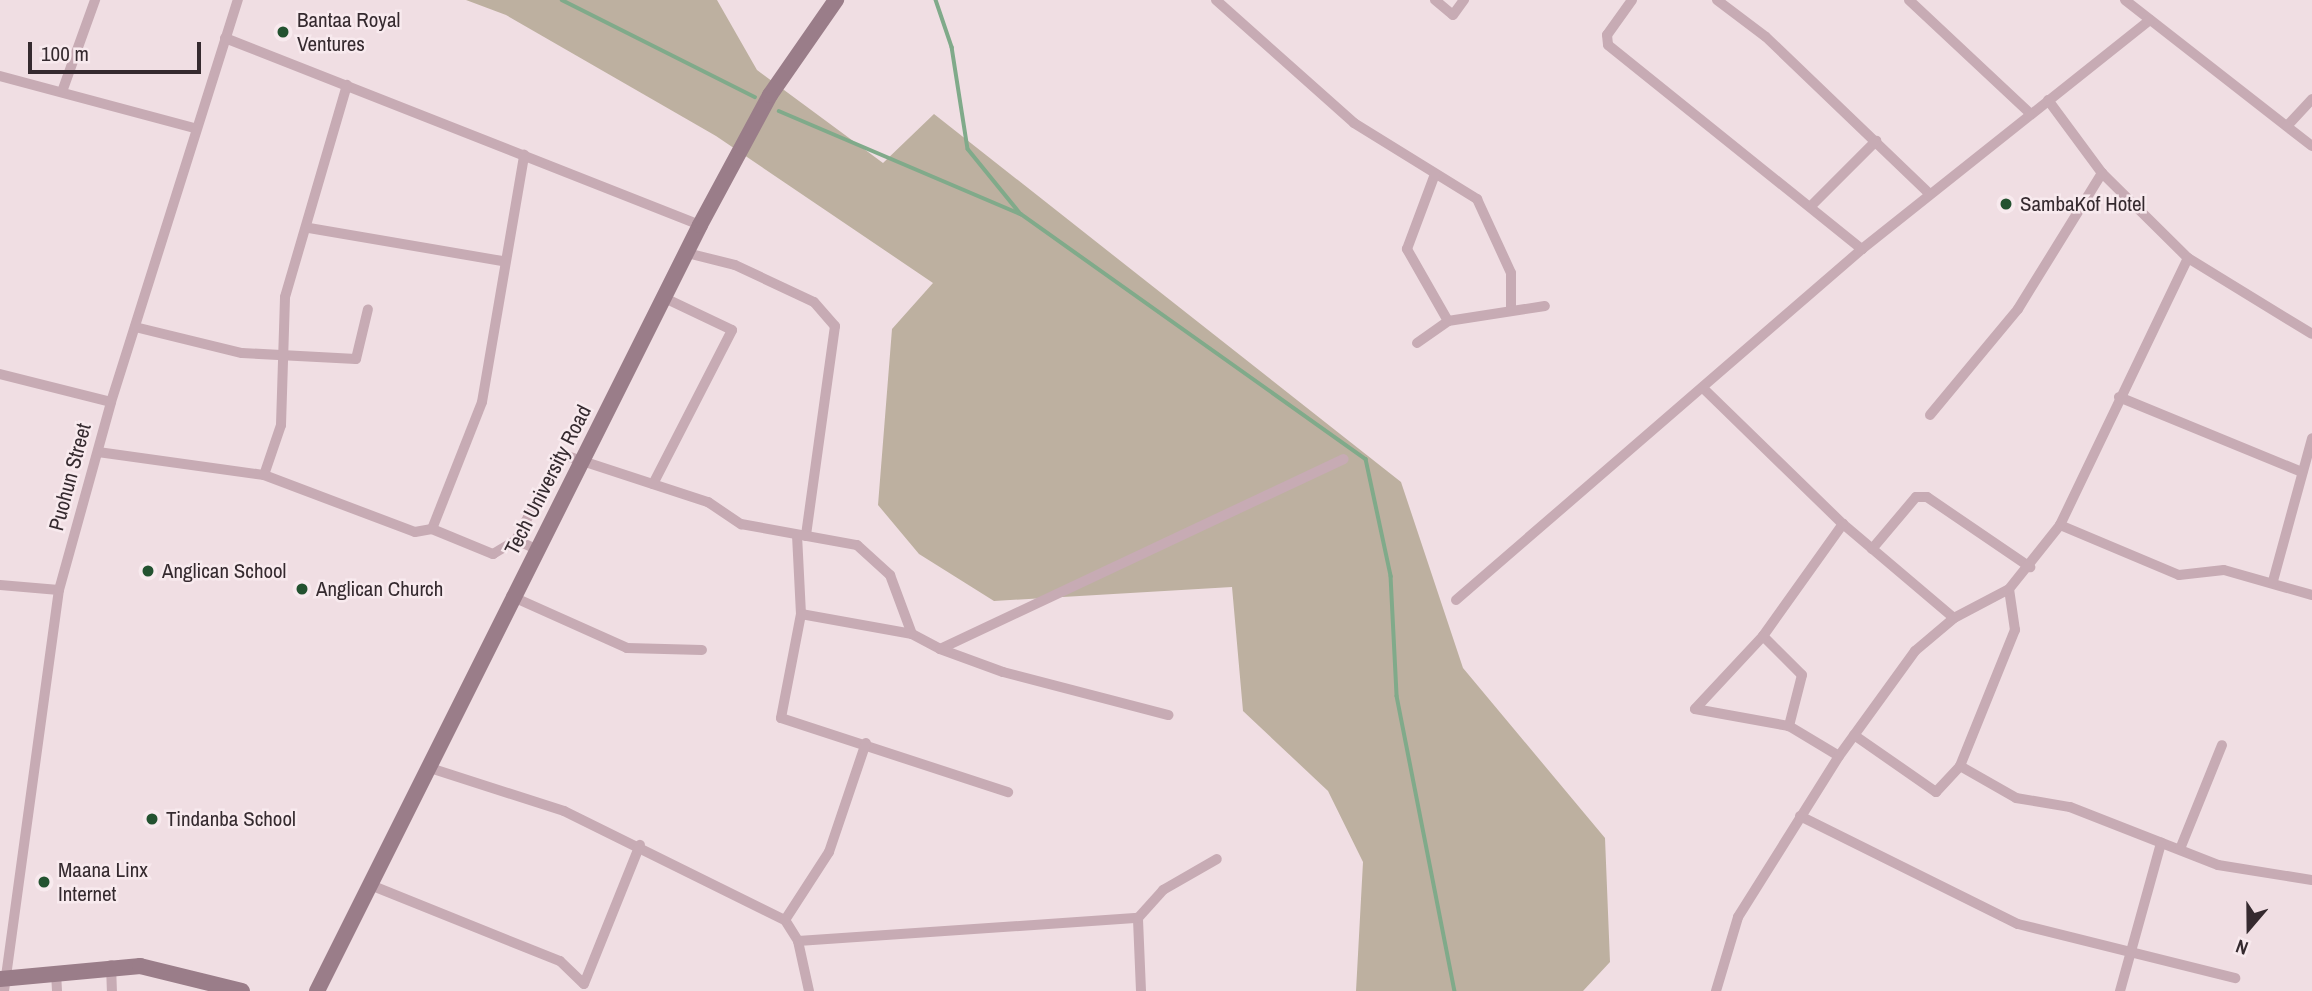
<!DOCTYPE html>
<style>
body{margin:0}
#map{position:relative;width:2312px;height:991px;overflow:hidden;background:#f0dee3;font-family:"Archivo Narrow",sans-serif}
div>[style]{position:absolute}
.green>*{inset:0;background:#bdb0a0}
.stream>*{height:3.5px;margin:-1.75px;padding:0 1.75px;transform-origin:1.75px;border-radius:1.75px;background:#80aa8a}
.street>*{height:10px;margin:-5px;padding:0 5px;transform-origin:5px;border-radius:5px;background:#c7abb4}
.secondary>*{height:16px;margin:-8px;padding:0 8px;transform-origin:8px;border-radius:8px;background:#9a7d89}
.dots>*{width:19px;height:19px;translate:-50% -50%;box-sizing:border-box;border:4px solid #f8eaee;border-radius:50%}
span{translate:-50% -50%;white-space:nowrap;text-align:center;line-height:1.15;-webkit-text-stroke:5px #f8eaee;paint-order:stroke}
.poi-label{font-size:21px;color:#352a2f}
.left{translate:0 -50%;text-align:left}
.street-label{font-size:21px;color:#352a2f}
.north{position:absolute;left:2214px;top:893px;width:70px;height:70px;-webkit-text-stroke:5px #f8eaee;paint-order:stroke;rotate:200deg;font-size:19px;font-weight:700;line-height:28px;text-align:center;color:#352a2f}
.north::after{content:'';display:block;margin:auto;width:24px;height:32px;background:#352a2f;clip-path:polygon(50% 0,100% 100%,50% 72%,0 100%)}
.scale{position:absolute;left:28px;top:42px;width:173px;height:32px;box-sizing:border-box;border:4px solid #352a2f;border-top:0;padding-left:9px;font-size:21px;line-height:24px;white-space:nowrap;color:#352a2f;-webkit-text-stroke:5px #f8eaee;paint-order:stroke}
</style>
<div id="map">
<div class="green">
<i style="clip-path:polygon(466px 0,717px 0,757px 70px,883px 163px,934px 114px,1401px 482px,1463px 668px,1605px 838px,1610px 962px,1583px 991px,1356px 991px,1363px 862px,1328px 791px,1243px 711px,1232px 587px,994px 601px,919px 554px,878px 505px,892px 329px,933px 283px,716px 136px,506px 15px)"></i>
</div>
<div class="stream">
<i style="left:562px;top:0;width:216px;rotate:26.7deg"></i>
<i style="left:936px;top:0;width:50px;rotate:71.2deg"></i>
<i style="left:952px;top:47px;width:103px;rotate:81.1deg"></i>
<i style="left:968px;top:149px;width:82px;rotate:50.9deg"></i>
<i style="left:779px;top:111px;width:263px;rotate:23.1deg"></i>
<i style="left:1021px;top:214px;width:423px;rotate:35.4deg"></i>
<i style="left:1366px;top:459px;width:120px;rotate:77.9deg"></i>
<i style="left:1391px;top:576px;width:120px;rotate:87.1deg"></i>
<i style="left:1397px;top:696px;width:301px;rotate:78.9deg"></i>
</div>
<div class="street">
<i style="left:1216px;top:0;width:185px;rotate:41.7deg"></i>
<i style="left:1354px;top:123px;width:145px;rotate:31.7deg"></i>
<i style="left:1477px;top:199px;width:81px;rotate:65.3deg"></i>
<i style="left:1511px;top:273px;width:35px;rotate:90deg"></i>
<i style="left:1435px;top:0;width:23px;rotate:40deg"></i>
<i style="left:1453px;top:15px;width:19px;rotate:-54deg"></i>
<i style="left:1632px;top:0;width:43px;rotate:125.5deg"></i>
<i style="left:1607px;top:35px;width:10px;rotate:84deg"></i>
<i style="left:1608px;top:45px;width:326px;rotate:38.8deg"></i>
<i style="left:1717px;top:0;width:61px;rotate:37.1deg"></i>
<i style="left:1766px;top:37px;width:227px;rotate:43.8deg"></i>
<i style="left:1909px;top:0;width:167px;rotate:43.1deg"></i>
<i style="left:2125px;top:0;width:237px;rotate:38deg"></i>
<i style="left:225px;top:38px;width:510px;rotate:21.49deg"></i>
<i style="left:0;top:76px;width:201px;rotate:15deg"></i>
<i style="left:63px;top:89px;width:95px;rotate:-70.2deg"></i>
<i style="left:2048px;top:100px;width:91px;rotate:53.5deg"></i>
<i style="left:2102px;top:173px;width:121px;rotate:44.7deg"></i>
<i style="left:2188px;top:258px;width:145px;rotate:31.5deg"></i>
<i style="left:2287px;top:126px;width:37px;rotate:-47deg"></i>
<i style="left:1812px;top:205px;width:91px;rotate:-45deg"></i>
<i style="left:309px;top:228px;width:196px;rotate:9.7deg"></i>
<i style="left:687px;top:253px;width:49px;rotate:14deg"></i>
<i style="left:735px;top:265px;width:87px;rotate:25.1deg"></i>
<i style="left:814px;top:302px;width:32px;rotate:49deg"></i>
<i style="left:835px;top:326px;width:212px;rotate:97.9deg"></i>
<i style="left:1448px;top:321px;width:98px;rotate:-8.8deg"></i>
<i style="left:135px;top:327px;width:110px;rotate:13.7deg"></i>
<i style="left:242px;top:353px;width:114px;rotate:3deg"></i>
<i style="left:356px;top:359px;width:51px;rotate:-76.5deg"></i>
<i style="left:1417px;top:343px;width:38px;rotate:-35deg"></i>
<i style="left:1448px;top:321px;width:83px;rotate:-119.7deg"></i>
<i style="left:1407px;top:249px;width:80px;rotate:-69.5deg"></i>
<i style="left:0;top:374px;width:114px;rotate:14.2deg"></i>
<i style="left:1705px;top:390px;width:192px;rotate:44.2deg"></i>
<i style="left:1843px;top:524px;width:145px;rotate:40.3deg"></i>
<i style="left:2119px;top:397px;width:198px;rotate:22.3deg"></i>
<i style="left:1930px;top:415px;width:138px;rotate:-50.3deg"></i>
<i style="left:2018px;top:309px;width:160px;rotate:-58.3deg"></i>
<i style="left:98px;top:452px;width:168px;rotate:7.9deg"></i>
<i style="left:264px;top:475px;width:53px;rotate:-71.2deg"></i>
<i style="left:281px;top:425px;width:128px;rotate:-88.2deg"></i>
<i style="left:285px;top:297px;width:221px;rotate:-73.7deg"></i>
<i style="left:264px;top:475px;width:161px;rotate:20.7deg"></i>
<i style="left:415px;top:532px;width:17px;rotate:-10deg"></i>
<i style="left:432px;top:529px;width:136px;rotate:-68.5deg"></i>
<i style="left:482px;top:402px;width:251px;rotate:-80.3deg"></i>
<i style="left:653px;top:484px;width:173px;rotate:-62.8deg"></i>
<i style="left:732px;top:330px;width:74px;rotate:-154.5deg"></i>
<i style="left:2060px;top:525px;width:129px;rotate:22.8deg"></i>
<i style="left:2179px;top:575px;width:45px;rotate:-6.3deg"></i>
<i style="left:2224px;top:570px;width:91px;rotate:15.9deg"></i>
<i style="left:432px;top:529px;width:66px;rotate:22.3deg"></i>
<i style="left:493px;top:554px;width:27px;rotate:-31deg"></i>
<i style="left:516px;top:540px;width:22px;rotate:24deg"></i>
<i style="left:797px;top:535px;width:79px;rotate:87.1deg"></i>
<i style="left:801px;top:614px;width:106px;rotate:100.9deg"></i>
<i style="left:781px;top:718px;width:239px;rotate:18.1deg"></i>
<i style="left:516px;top:540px;width:97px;rotate:-62.4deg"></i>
<i style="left:561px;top:454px;width:155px;rotate:18.1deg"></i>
<i style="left:708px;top:502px;width:40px;rotate:34deg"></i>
<i style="left:741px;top:524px;width:118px;rotate:10.3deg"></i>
<i style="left:857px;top:545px;width:45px;rotate:42.3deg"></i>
<i style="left:890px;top:575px;width:63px;rotate:69.6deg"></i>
<i style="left:912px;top:634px;width:32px;rotate:28deg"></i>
<i style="left:940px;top:649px;width:446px;rotate:-25.2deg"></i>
<i style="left:1872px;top:549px;width:68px;rotate:-49.8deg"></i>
<i style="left:1916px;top:497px;width:11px"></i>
<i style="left:1927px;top:497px;width:125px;rotate:34.2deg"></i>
<i style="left:2273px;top:581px;width:148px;rotate:-74.7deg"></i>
<i style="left:0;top:585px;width:59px;rotate:4.8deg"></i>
<i style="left:511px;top:596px;width:127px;rotate:24.1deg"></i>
<i style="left:627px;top:648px;width:75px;rotate:1.5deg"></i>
<i style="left:1456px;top:600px;width:537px;rotate:-40.84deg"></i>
<i style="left:1862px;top:249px;width:368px;rotate:-38.5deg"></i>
<i style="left:801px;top:614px;width:113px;rotate:10.2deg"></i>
<i style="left:1763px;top:636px;width:55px;rotate:45deg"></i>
<i style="left:1802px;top:675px;width:53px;rotate:104.3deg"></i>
<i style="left:1789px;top:726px;width:58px;rotate:31deg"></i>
<i style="left:940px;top:649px;width:67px;rotate:20.1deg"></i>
<i style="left:1003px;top:672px;width:171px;rotate:14.6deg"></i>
<i style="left:1695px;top:709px;width:100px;rotate:-47deg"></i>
<i style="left:1763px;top:636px;width:138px;rotate:-54.5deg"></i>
<i style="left:1695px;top:709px;width:96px;rotate:10.3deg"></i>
<i style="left:1854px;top:735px;width:100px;rotate:34.8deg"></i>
<i style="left:1936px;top:792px;width:35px;rotate:-47deg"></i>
<i style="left:1960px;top:766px;width:147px;rotate:-68deg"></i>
<i style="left:2015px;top:630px;width:41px;rotate:-98.3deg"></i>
<i style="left:1960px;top:766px;width:64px;rotate:29.7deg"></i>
<i style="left:2016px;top:798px;width:55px;rotate:9.5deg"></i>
<i style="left:2070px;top:807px;width:159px;rotate:21.4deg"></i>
<i style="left:2218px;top:865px;width:95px;rotate:9.1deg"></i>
<i style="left:427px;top:767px;width:144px;rotate:17.8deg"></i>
<i style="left:564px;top:811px;width:246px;rotate:26.3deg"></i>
<i style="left:785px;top:920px;width:25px;rotate:58deg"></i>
<i style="left:798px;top:941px;width:51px;rotate:77.6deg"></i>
<i style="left:1800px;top:816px;width:243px;rotate:26.4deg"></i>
<i style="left:2018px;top:924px;width:224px;rotate:14deg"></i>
<i style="left:2180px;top:849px;width:112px;rotate:-68deg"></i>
<i style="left:368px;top:884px;width:207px;rotate:21.9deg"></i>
<i style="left:560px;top:961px;width:33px;rotate:44deg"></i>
<i style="left:584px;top:984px;width:150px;rotate:-68.1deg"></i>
<i style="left:785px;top:920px;width:81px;rotate:-57.1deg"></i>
<i style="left:829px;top:852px;width:115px;rotate:-71.3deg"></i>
<i style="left:798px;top:941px;width:341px;rotate:-3.9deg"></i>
<i style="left:111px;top:965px;width:26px;rotate:88deg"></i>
<i style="left:56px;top:972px;width:19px;rotate:87deg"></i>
<i style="left:4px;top:991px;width:405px;rotate:-82.2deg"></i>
<i style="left:59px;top:590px;width:195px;rotate:-74.5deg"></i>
<i style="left:111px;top:402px;width:422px;rotate:-72.5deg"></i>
<i style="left:1141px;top:991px;width:73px;rotate:-92.4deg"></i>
<i style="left:1138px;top:918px;width:38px;rotate:-48deg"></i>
<i style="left:1163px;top:890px;width:62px;rotate:-29.9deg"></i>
<i style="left:1716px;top:991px;width:77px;rotate:-73.4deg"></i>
<i style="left:1738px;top:917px;width:190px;rotate:-57.9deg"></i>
<i style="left:1839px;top:756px;width:130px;rotate:-54.1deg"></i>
<i style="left:1915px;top:651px;width:51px;rotate:-40.2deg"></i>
<i style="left:1954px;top:618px;width:62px;rotate:-27.8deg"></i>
<i style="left:2009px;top:589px;width:82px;rotate:-51.4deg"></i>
<i style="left:2060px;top:525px;width:296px;rotate:-64.4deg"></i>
<i style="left:2120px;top:991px;width:154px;rotate:-74.5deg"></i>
</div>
<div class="secondary">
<i style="left:0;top:979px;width:141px;rotate:-5.3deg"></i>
<i style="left:140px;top:966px;width:105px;rotate:13.8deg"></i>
<i style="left:317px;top:991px;width:856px;rotate:-63.43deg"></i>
<i style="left:700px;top:225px;width:148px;rotate:-61.7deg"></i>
<i style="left:770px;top:95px;width:116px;rotate:-55.2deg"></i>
</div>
<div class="dots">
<i style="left:283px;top:32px;background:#235230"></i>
<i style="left:2006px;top:204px;background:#235230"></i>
<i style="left:148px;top:571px;background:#235230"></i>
<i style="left:302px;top:589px;background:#235230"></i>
<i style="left:152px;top:819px;background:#235230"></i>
<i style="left:44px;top:882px;background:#235230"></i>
</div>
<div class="poi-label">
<span class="left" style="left:297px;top:32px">Bantaa Royal<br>Ventures</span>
<span class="left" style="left:2020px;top:204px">SambaKof Hotel</span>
<span class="left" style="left:162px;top:571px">Anglican School</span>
<span class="left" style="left:316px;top:589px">Anglican Church</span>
<span class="left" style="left:166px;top:819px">Tindanba School</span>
<span class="left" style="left:58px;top:882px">Maana Linx<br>Internet</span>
</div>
<div class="street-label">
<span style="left:70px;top:477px;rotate:-75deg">Puohun Street</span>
<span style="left:548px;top:480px;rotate:-63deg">Tech University Road</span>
</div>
<div class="north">N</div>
<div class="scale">100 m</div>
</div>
